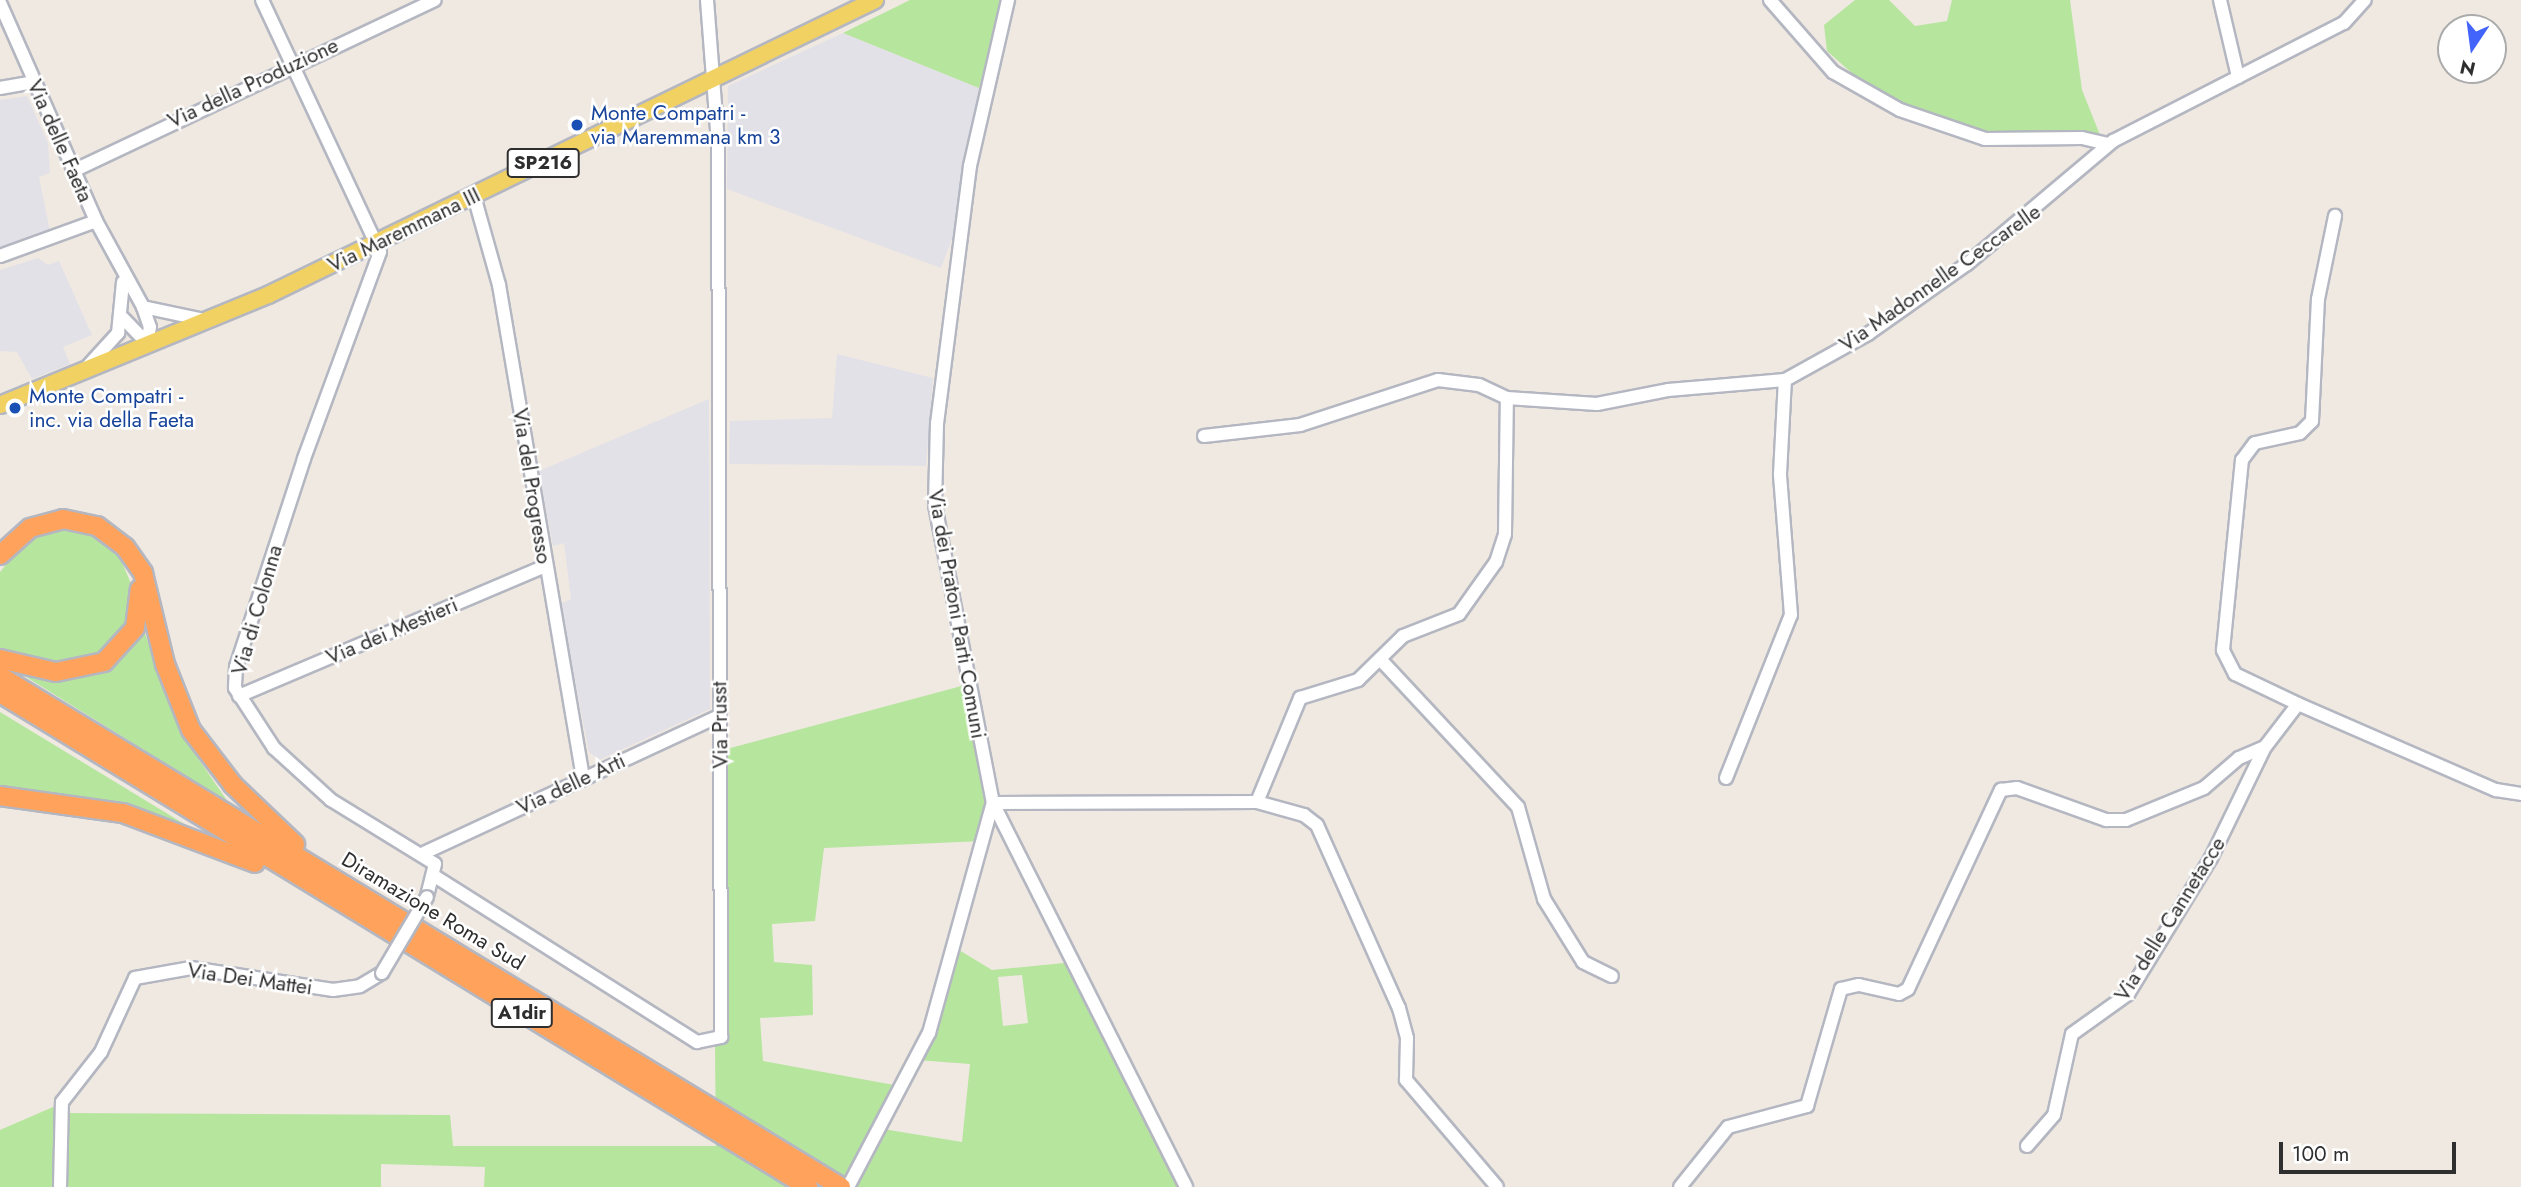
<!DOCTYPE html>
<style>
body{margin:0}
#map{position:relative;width:2521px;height:1187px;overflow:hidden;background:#efe9e1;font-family:Jost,sans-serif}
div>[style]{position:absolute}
.industrial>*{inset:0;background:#e3e1e8}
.green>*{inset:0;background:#b6e59e}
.roads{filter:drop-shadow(2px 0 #b4b7c1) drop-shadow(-2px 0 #b4b7c1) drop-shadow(0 2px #b4b7c1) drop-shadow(0 -2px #b4b7c1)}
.minor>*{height:12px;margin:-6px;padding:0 6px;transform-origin:6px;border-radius:6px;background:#fff}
.major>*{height:16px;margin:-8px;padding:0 8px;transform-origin:8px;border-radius:8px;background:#f2d163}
.highway>*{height:18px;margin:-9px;padding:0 9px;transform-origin:9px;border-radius:9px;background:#ffa35c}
.bridges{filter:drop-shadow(2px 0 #b4b7c1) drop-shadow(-2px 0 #b4b7c1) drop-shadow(0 2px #b4b7c1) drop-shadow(0 -2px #b4b7c1)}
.minor-bridge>*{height:12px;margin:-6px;padding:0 6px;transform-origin:6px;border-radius:6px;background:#fff}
.dots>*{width:19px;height:19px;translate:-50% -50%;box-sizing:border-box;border:4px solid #fff;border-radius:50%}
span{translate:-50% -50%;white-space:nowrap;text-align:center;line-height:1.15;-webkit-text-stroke:5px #fff;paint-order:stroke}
.shield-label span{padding:2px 5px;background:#fff;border:2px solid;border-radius:5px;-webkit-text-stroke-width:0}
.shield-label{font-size:19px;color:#2e2e2e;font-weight:700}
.street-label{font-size:21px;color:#2e2e2e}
.transit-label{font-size:21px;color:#164399}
.left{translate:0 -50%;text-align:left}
.north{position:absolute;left:2437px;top:14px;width:70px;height:70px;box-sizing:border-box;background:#fff;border:2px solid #ababab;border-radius:50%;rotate:193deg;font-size:19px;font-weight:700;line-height:28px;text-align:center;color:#2e2e2e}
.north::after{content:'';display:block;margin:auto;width:24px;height:32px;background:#4264fb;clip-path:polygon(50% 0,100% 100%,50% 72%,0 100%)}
.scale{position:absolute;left:2279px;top:1142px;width:177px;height:32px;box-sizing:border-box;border:4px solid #2e2e2e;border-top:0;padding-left:9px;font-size:21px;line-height:24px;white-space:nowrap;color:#2e2e2e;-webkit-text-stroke:5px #fff;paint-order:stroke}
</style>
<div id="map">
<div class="industrial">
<i style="clip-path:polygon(843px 33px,979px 88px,957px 226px,941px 268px,727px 189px,728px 86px)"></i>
<i style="clip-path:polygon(27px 96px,48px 143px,50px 173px,39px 177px,50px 231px,0 247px,0 100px)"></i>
<i style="clip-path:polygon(38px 258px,48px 265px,59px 261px,92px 335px,63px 347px,70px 364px,32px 379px,17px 352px,0 351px,0 270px)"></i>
<i style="clip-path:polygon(837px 354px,933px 378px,926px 466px,729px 464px,730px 421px,832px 418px)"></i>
<i style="clip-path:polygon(709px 399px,710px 709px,599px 760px,589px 752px,560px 604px,571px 599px,564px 543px,553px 546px,539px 471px)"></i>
</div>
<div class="green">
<i style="clip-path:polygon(910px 0,1002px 0,979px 88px,843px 33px)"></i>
<i style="clip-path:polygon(1855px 0,1889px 0,1915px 26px,1947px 21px,1952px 0,2070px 0,2082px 90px,2100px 135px,1986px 136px,1933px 121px,1871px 90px,1827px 51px,1824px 25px)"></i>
<i style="clip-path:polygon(54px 529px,81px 530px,118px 553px,135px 593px,131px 622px,102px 658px,67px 669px,0 655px,0 572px,26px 540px)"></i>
<i style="clip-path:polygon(143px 628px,182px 735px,228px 802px,23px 675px,66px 680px,97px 674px,117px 663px)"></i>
<i style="clip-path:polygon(evenodd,969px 684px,993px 803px,982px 841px,824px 848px,815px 921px,772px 924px,774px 962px,812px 965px,813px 1015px,760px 1018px,763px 1061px,905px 1087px,883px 1129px,962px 1142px,970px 1064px,917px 1060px,954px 947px,992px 970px,1074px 962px,1186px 1187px,484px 1187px,485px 1167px,381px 1164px,381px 1187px,0 1187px,0 1130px,53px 1107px,59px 1113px,450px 1115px,453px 1146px,716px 1146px,712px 753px,969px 684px,1022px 975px,1028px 1023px,1003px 1026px,998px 977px,1022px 975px)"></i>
<i style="clip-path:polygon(0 712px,186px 825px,187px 827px,0 792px)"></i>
</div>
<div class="roads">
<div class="minor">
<i style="left:262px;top:0;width:278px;rotate:64.9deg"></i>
<i style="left:380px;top:252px;width:221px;rotate:110.2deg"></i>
<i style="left:304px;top:459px;width:219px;rotate:108.1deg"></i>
<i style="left:236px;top:667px;width:21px;rotate:93deg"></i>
<i style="left:235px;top:688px;width:72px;rotate:57deg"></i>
<i style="left:274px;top:748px;width:77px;rotate:42.4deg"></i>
<i style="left:331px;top:800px;width:122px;rotate:31.6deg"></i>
<i style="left:435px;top:864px;width:34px;rotate:104deg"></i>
<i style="left:1008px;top:0;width:170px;rotate:102.9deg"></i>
<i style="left:970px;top:166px;width:259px;rotate:97.3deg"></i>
<i style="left:937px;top:423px;width:82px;rotate:91.4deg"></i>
<i style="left:935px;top:505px;width:304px;rotate:79deg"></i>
<i style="left:993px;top:803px;width:430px;rotate:63.3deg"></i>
<i style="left:1770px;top:0;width:96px;rotate:48.8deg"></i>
<i style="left:1833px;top:72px;width:77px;rotate:29.6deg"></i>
<i style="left:1900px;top:110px;width:90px;rotate:18.8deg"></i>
<i style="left:1985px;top:139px;width:97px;rotate:-0.6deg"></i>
<i style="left:2082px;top:138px;width:26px;rotate:13deg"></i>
<i style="left:2220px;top:0;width:79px;rotate:76.8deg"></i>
<i style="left:0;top:3px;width:238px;rotate:66.2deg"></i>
<i style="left:96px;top:221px;width:98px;rotate:61.3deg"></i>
<i style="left:143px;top:307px;width:21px;rotate:71deg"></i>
<i style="left:150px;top:327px;width:16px;rotate:101deg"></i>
<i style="left:147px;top:343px;width:35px;rotate:-134deg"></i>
<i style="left:0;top:88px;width:34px;rotate:-10deg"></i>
<i style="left:73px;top:171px;width:400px;rotate:-25.3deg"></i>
<i style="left:474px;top:196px;width:92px;rotate:74.3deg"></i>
<i style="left:499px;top:285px;width:500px;rotate:80.33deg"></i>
<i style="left:0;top:256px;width:102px;rotate:-20deg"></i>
<i style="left:143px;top:307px;width:62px;rotate:12deg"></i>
<i style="left:88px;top:366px;width:45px;rotate:-47.7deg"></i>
<i style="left:118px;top:333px;width:51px;rotate:-84.4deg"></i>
<i style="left:1204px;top:436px;width:97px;rotate:-6.5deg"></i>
<i style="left:1300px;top:425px;width:145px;rotate:-18.1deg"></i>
<i style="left:1438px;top:380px;width:41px;rotate:7deg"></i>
<i style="left:1479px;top:385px;width:31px;rotate:25deg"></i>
<i style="left:1507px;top:398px;width:90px;rotate:3.8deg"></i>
<i style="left:1597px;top:404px;width:72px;rotate:-11.2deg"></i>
<i style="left:1668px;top:390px;width:117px;rotate:-4.9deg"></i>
<i style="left:1785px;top:380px;width:95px;rotate:-29deg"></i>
<i style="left:1868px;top:334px;width:121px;rotate:-35.3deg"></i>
<i style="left:1967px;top:264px;width:191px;rotate:-40.1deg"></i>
<i style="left:2113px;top:141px;width:259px;rotate:-27.1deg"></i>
<i style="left:2344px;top:23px;width:31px;rotate:-48deg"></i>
<i style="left:1380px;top:659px;width:202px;rotate:47deg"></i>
<i style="left:1518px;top:807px;width:96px;rotate:74.2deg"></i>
<i style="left:1544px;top:899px;width:74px;rotate:58.2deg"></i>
<i style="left:1583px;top:962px;width:32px;rotate:26deg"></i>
<i style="left:239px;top:696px;width:332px;rotate:-23deg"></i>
<i style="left:2298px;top:704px;width:216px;rotate:23.5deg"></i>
<i style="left:2496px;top:790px;width:25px;rotate:9deg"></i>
<i style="left:1726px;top:778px;width:175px;rotate:-68.3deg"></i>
<i style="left:1791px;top:615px;width:141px;rotate:-94.5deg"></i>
<i style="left:1780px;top:474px;width:94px;rotate:-87deg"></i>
<i style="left:1257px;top:802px;width:49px;rotate:15.5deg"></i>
<i style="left:1304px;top:815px;width:16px;rotate:38deg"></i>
<i style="left:1317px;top:825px;width:201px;rotate:65.9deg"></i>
<i style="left:1399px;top:1008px;width:31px;rotate:75deg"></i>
<i style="left:1407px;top:1038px;width:42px;rotate:91.4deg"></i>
<i style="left:1406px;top:1080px;width:140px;rotate:49.6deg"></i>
<i style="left:993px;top:803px;width:264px;rotate:-0.2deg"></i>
<i style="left:1257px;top:802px;width:113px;rotate:-67.5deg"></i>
<i style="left:1300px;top:698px;width:61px;rotate:-17.2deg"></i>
<i style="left:1358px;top:680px;width:63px;rotate:-44.4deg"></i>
<i style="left:1403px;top:636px;width:60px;rotate:-21.4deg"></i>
<i style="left:1459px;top:614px;width:64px;rotate:-54.6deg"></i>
<i style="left:1496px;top:562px;width:29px;rotate:-72deg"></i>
<i style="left:1505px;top:534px;width:136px;rotate:-89.2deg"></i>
<i style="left:424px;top:853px;width:325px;rotate:-24.9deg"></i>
<i style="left:436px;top:877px;width:309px;rotate:32.3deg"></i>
<i style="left:697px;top:1042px;width:25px;rotate:-12deg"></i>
<i style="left:721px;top:1037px;width:894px;rotate:-90.19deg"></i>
<i style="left:718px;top:143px;width:143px;rotate:-94.4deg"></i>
<i style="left:2027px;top:1146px;width:41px;rotate:-48.9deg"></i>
<i style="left:2054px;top:1115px;width:83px;rotate:-77.5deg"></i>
<i style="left:2072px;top:1034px;width:69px;rotate:-35.5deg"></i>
<i style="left:2128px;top:994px;width:159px;rotate:-58.6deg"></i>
<i style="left:2211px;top:858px;width:123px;rotate:-64.1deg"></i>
<i style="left:60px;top:1187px;width:85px;rotate:-88.7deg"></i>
<i style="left:62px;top:1102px;width:63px;rotate:-52deg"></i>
<i style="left:101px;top:1052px;width:81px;rotate:-65.3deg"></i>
<i style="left:135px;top:978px;width:57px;rotate:-10.1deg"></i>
<i style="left:191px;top:968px;width:144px;rotate:8.8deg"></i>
<i style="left:333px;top:990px;width:27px;rotate:-8deg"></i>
<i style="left:360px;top:986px;width:26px;rotate:-31deg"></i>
<i style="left:848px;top:1187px;width:174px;rotate:-62.3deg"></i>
<i style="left:929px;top:1033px;width:239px;rotate:-74.5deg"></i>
<i style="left:1680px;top:1187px;width:77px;rotate:-51.3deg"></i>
<i style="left:1728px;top:1127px;width:82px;rotate:-14.9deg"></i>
<i style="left:1807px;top:1106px;width:122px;rotate:-73.8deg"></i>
<i style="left:1841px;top:989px;width:18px;rotate:-13deg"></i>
<i style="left:1859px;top:985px;width:41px;rotate:12.7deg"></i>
<i style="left:1899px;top:994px;width:10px;rotate:-29deg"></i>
<i style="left:1908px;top:989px;width:220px;rotate:-65deg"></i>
<i style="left:2001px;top:790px;width:16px;rotate:-7deg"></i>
<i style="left:2017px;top:788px;width:95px;rotate:19.8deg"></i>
<i style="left:2106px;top:820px;width:20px"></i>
<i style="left:2126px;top:820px;width:84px;rotate:-22.3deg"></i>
<i style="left:2204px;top:788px;width:46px;rotate:-40.6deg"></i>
<i style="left:2239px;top:758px;width:28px;rotate:-23deg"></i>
<i style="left:2265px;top:747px;width:54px;rotate:-52.5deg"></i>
<i style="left:2298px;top:704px;width:70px;rotate:-154.5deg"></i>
<i style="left:2235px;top:674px;width:27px;rotate:-117deg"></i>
<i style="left:2223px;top:650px;width:191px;rotate:-84.3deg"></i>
<i style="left:2242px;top:460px;width:21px;rotate:-53deg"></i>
<i style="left:2255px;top:443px;width:46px;rotate:-12.5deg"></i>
<i style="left:2300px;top:433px;width:17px;rotate:-45deg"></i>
<i style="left:2312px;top:421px;width:122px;rotate:-87.2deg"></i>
<i style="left:2318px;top:299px;width:85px;rotate:-78.4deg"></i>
</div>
<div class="major">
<i style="left:0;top:405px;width:290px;rotate:-22.3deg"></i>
<i style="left:268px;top:295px;width:675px;rotate:-25.92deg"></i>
</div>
<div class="highway">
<i style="left:0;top:555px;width:40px;rotate:-42deg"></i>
<i style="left:30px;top:528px;width:34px;rotate:-15deg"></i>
<i style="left:63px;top:519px;width:35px;rotate:12deg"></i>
<i style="left:97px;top:526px;width:35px;rotate:37deg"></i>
<i style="left:125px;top:547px;width:32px;rotate:55deg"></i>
<i style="left:143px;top:573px;width:94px;rotate:76.4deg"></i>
<i style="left:165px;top:664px;width:71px;rotate:68.5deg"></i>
<i style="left:191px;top:730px;width:69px;rotate:52.6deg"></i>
<i style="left:233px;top:785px;width:86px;rotate:43.6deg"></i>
<i style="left:0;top:659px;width:57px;rotate:13.1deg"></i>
<i style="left:56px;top:672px;width:49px;rotate:-11.8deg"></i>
<i style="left:104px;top:662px;width:46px;rotate:-47.6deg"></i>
<i style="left:135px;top:628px;width:39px;rotate:-83deg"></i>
<i style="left:0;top:676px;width:984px;rotate:31.28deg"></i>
<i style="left:0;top:693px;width:947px;rotate:31.44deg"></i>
<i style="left:0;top:796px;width:124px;rotate:7.9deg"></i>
<i style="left:123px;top:813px;width:141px;rotate:20.7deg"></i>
</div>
</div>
<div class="bridges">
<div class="minor-bridge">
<i style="left:382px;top:973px;width:88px;rotate:-59.4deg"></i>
</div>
</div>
<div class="dots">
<i style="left:577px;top:125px;background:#1a4fb4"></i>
<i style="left:15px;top:408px;background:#1a4fb4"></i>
</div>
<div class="shield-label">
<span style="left:543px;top:163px">SP216</span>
<span style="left:522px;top:1013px">A1dir</span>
</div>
<div class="street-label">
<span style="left:253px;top:83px;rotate:-25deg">Via della Produzione</span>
<span style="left:60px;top:141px;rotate:66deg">Via delle Faeta</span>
<span style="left:404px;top:230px;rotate:-26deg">Via Maremmana III</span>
<span style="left:1940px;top:278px;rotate:-35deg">Via Madonnelle Ceccarelle</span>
<span style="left:532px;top:486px;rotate:81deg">Via del Progresso</span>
<span style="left:257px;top:610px;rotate:-74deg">Via di Colonna</span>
<span style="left:957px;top:614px;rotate:80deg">Via dei Pratoni Parti Comuni</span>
<span style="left:392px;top:631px;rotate:-23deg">Via dei Mestieri</span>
<span style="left:720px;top:725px;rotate:-91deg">Via Prusst</span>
<span style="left:571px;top:784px;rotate:-25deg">Via delle Arti</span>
<span style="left:433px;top:911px;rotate:31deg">Diramazione Roma Sud</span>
<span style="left:2170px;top:919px;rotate:-58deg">Via delle Cannetacce</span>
<span style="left:250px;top:979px;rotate:8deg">Via Dei Mattei</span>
</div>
<div class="transit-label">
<span class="left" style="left:591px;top:125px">Monte Compatri -<br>via Maremmana km 3</span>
<span class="left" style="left:29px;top:408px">Monte Compatri -<br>inc. via della Faeta</span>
</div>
<div class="north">N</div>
<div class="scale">100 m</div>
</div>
